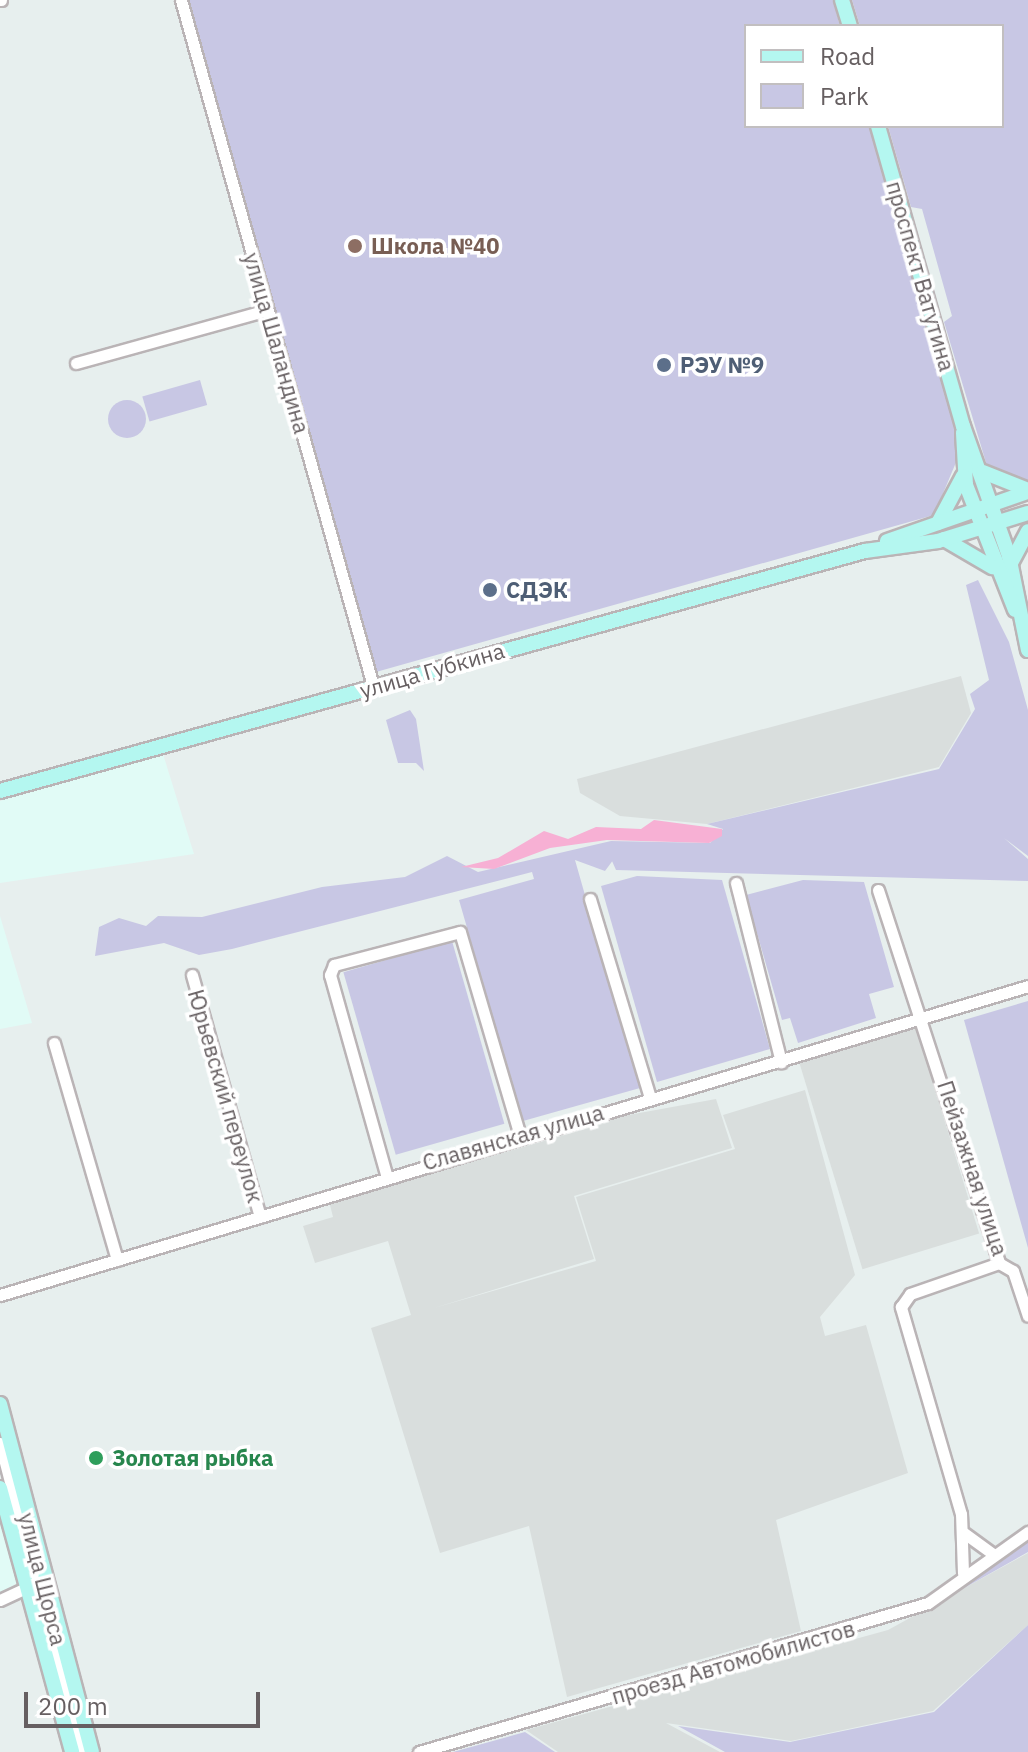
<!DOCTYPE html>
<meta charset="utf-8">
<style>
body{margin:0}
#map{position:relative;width:1028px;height:1752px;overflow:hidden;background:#e7efee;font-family:"IBM Plex Sans",sans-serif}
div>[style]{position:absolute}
.commercial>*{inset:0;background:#e1fbf6}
.industrial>*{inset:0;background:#d9dedd;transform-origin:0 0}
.green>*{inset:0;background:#c8c7e4;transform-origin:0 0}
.round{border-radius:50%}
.water>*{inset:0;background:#f7b0d4}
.roads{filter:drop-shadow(2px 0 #bab4b6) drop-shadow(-2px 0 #bab4b6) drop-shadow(0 2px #bab4b6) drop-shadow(0 -2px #bab4b6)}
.minor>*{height:11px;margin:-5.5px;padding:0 5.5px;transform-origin:5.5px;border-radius:5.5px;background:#fff}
.major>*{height:14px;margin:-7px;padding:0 7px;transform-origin:7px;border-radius:7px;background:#b4f7f0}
.dots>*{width:22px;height:22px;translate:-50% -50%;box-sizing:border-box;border:4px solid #fff;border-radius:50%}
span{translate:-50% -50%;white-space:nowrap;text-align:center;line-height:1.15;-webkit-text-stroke:7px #fff;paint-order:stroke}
.education-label{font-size:22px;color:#785e54;font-weight:700}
.left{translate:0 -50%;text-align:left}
.street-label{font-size:22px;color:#665f61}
.service-label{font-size:22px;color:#4e5e75;font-weight:700}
.leisure-label{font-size:22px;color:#27864d;font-weight:700}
.legend{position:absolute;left:744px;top:24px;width:260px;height:104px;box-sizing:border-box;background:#fff;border:2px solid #c2bfc0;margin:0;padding:10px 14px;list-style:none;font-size:24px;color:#665f61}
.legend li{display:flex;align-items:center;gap:16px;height:40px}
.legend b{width:40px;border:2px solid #c2bfc0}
.scale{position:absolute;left:24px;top:1692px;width:236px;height:36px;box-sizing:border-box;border:4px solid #665f61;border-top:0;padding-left:10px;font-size:24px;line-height:28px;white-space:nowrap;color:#665f61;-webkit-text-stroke:6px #fff;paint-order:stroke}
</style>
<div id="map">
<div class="commercial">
<i style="clip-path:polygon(163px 754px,194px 854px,0 883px,0 801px)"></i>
<i style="clip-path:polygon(0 916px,32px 1023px,0 1029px)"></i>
<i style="clip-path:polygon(0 1492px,19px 1582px,0 1593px)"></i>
</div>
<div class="industrial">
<i style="clip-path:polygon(961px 676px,971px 713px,939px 767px,707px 824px,620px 816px,580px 793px,577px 779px)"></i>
<i style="left:916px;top:1027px;width:216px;height:122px;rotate:73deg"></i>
<i style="clip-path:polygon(805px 1090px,855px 1275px,820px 1317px,825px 1336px,866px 1325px,908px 1473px,776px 1520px,801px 1631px,567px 1697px,529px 1526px,440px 1553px,371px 1328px,411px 1315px,388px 1241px,315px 1263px,303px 1226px,333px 1217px,329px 1201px,612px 1118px,716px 1099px,732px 1148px,574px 1196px,594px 1259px,434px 1308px,596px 1261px,576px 1197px,735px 1149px,723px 1115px)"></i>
<i style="clip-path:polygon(1028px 1553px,1028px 1625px,933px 1711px,791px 1741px,666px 1723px,720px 1752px,558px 1752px,526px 1730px,888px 1630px)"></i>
</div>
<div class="green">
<i style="clip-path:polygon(189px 0,833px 0,840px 26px,746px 26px,746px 126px,869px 126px,956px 430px,957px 460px,934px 515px,376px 672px)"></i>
<i style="clip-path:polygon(852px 0,1028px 0,1028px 484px,987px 466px,944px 322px,952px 316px,922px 209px,911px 207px,888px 126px,1002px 126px,1002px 26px,860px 26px)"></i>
<i style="left:200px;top:380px;width:26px;height:60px;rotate:74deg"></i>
<i class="round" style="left:108px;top:400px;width:38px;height:38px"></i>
<i style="clip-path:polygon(978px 580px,1009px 642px,1028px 710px,1028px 856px,1004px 838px,1028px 859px,1028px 881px,616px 870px,612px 861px,622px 848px,605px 871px,575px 860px,640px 1088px,523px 1121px,459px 900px,534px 879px,532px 872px,232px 949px,199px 955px,164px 943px,95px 956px,99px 927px,119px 918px,146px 926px,158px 916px,202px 917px,322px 887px,405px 877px,447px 856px,478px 872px,611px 841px,710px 843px,723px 829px,707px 824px,939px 769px,975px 709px,970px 694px,989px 680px,966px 585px)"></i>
<i style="clip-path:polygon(410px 710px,416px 719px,424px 771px,416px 763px,398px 763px,386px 720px)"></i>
<i style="clip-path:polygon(637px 876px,722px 880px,770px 1049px,657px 1082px,601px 886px)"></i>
<i style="clip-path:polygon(803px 880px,864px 882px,894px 987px,869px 994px,876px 1018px,798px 1043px,790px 1018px,782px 1020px,746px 895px)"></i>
<i style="left:452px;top:941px;width:190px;height:113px;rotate:74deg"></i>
<i style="clip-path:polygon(1028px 1001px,1028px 1248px,964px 1020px)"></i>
<i style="clip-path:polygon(1028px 1538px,1028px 1552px,950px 1596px,958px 1586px)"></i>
<i style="clip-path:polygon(1028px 1625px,1028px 1752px,725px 1752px,678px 1726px,790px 1742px,934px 1712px)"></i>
<i style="clip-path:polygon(525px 1732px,555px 1752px,453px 1752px)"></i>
</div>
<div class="water">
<i style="clip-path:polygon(654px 820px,722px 829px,722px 836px,709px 843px,607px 840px,550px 848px,494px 869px,461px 867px,498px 858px,544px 831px,568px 839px,596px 827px,641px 829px)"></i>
</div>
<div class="roads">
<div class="minor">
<i style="left:0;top:0;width:1px"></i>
<i style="left:181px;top:0;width:712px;rotate:74.36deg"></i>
<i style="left:76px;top:363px;width:198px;rotate:-15.5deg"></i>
<i style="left:736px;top:883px;width:185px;rotate:75.9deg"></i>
<i style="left:878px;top:890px;width:392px;rotate:72deg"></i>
<i style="left:999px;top:1263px;width:16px;rotate:30deg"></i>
<i style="left:1013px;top:1271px;width:47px;rotate:71.6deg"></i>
<i style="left:590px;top:899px;width:208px;rotate:73.2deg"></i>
<i style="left:192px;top:975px;width:251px;rotate:74.3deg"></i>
<i style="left:54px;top:1043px;width:226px;rotate:73.8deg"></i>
<i style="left:386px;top:1174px;width:207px;rotate:-105.7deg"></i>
<i style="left:330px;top:975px;width:11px;rotate:-68deg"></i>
<i style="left:334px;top:965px;width:130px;rotate:-14.7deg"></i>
<i style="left:460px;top:932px;width:209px;rotate:73.6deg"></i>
<i style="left:0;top:1295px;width:1073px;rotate:-16.73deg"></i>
<i style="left:0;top:1443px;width:319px;rotate:75.5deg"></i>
<i style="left:964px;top:1533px;width:36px;rotate:36deg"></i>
<i style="left:963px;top:1573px;width:59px;rotate:-91.9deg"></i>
<i style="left:961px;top:1514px;width:216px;rotate:-106.2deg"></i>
<i style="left:901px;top:1307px;width:16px;rotate:-55deg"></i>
<i style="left:910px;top:1294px;width:94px;rotate:-19.2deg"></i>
<i style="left:0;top:1600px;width:35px;rotate:-25deg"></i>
<i style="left:419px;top:1752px;width:530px;rotate:-16.32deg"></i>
<i style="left:928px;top:1603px;width:123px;rotate:-35.4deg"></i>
</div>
<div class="major">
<i style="left:842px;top:0;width:27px;rotate:73deg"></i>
<i style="left:878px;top:126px;width:312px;rotate:74.2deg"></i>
<i style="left:963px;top:426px;width:138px;rotate:70.5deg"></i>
<i style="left:1009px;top:556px;width:96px;rotate:78.6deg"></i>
<i style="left:963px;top:433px;width:52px;rotate:86.7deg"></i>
<i style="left:966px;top:485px;width:134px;rotate:68.6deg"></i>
<i style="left:983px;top:472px;width:48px;rotate:21.8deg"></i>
<i style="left:938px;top:523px;width:53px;rotate:-62deg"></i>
<i style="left:944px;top:539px;width:56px;rotate:30.3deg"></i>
<i style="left:887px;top:541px;width:149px;rotate:-19.2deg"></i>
<i style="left:1011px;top:563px;width:36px;rotate:-62deg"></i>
<i style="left:0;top:791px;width:898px;rotate:-15.51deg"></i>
<i style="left:865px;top:551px;width:74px;rotate:-7.8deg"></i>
<i style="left:938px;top:541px;width:94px;rotate:-17.3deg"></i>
<i style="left:0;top:1404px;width:360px;rotate:75.2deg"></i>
<i style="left:0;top:1488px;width:274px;rotate:74.7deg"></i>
</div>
</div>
<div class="dots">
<i style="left:355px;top:246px;background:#8d6e63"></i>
<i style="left:664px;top:365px;background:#5c6f8a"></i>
<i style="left:490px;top:590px;background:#5c6f8a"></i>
<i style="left:96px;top:1458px;background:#2e9e5b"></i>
</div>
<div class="education-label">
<span class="left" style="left:371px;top:246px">Школа №40</span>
</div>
<div class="street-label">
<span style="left:921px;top:276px;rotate:74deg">проспект Ватутина</span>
<span style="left:277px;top:343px;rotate:74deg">улица Шаландина</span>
<span style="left:432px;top:670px;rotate:-16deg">улица Губкина</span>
<span style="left:226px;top:1096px;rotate:74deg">Юрьевский переулок</span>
<span style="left:513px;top:1137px;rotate:-16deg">Славянская улица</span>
<span style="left:973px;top:1168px;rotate:72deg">Пейзажная улица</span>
<span style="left:43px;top:1579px;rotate:76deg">улица Щорса</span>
<span style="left:733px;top:1662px;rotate:-16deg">проезд Автомобилистов</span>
</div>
<div class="service-label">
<span class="left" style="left:680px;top:365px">РЭУ №9</span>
<span class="left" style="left:506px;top:590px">СДЭК</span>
</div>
<div class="leisure-label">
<span class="left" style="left:112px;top:1458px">Золотая рыбка</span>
</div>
<ul class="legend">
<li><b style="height:10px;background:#b4f7f0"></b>Road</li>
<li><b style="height:22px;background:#c8c7e4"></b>Park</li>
</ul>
<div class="scale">200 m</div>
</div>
